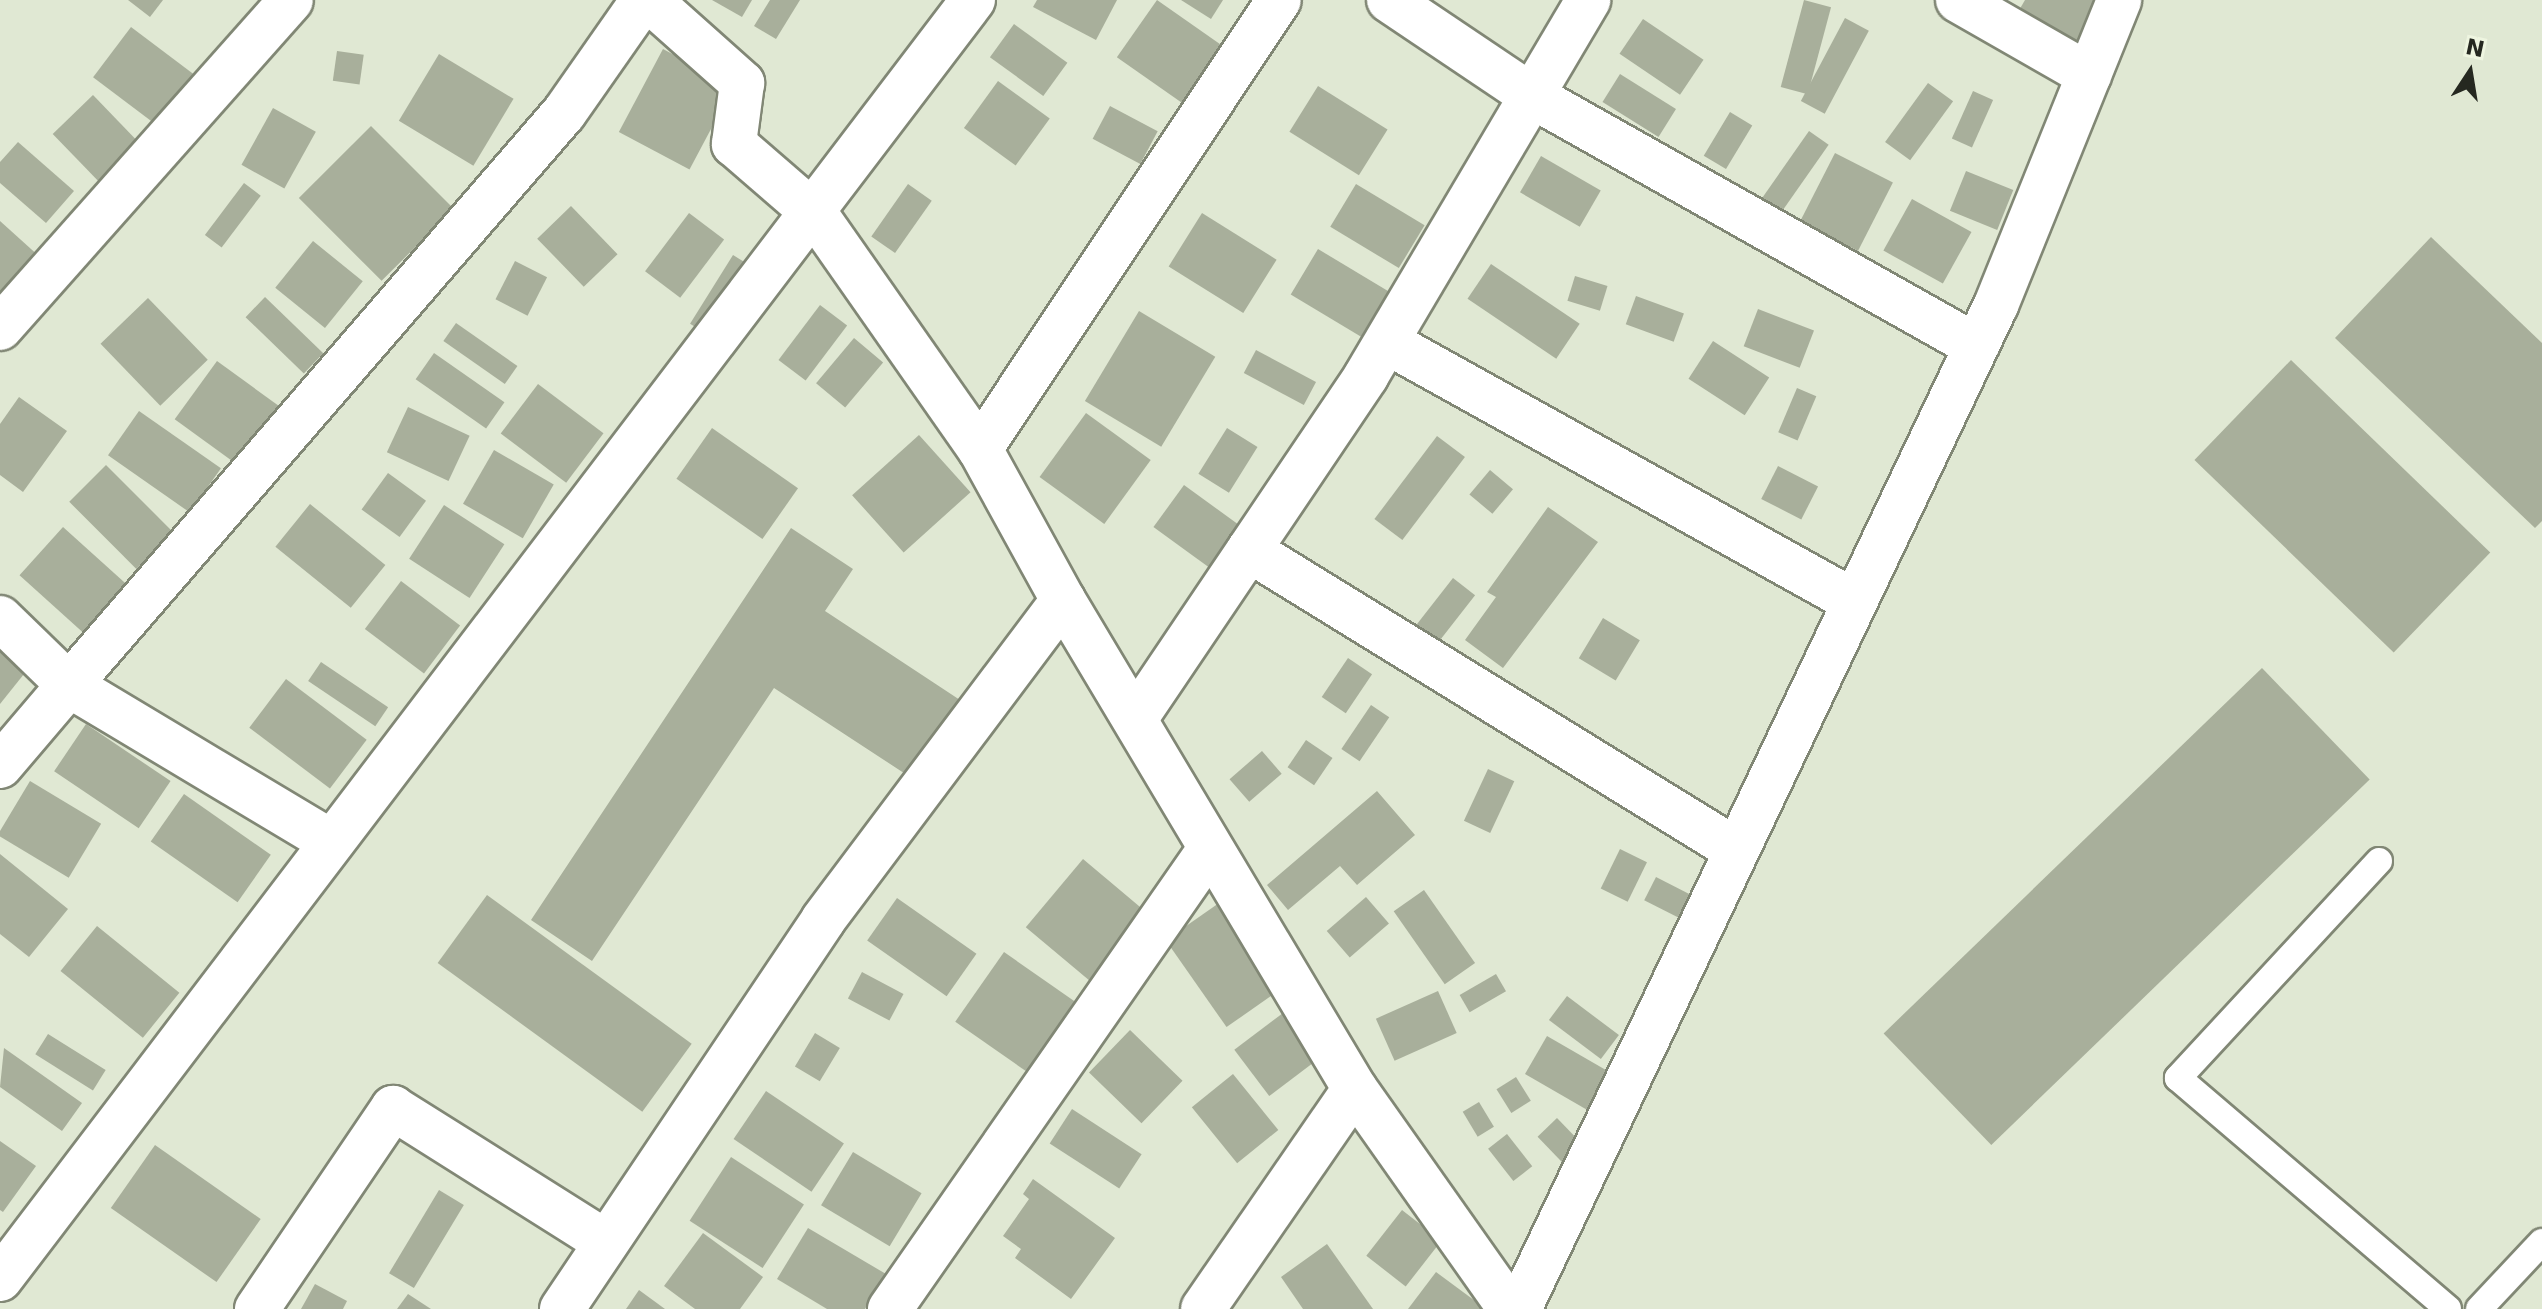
<!DOCTYPE html>
<style>
body{margin:0}
#map{position:relative;width:2542px;height:1309px;overflow:hidden;background:#e0e8d3;font-family:"DejaVu Sans",sans-serif}
div>[style]{position:absolute}
.building>*{inset:0;background:#a8af9b;transform-origin:0 0}
.roads{filter:drop-shadow(2px 0 #818775) drop-shadow(-2px 0 #818775) drop-shadow(0 2px #818775) drop-shadow(0 -2px #818775)}
.service>*{height:26px;margin:-13px;padding:0 13px;transform-origin:13px;border-radius:13px;background:#fff}
.minor>*{height:44px;margin:-22px;padding:0 22px;transform-origin:22px;border-radius:22px;background:#fff}
span{translate:-50% -50%;white-space:nowrap;text-align:center;line-height:1.15;-webkit-text-stroke:7px #eef5e0;paint-order:stroke}
.north{position:absolute;left:2430px;top:32px;width:80px;height:80px;-webkit-text-stroke:6px #eef5e0;paint-order:stroke;rotate:12deg;font-size:22px;font-weight:700;line-height:32px;text-align:center;color:#252820}
.north::after{content:'';display:block;margin:auto;width:28px;height:36px;background:#252820;clip-path:polygon(50% 0,100% 100%,50% 72%,0 100%)}
</style>
<div id="map">
<div class="building">
<i style="clip-path:polygon(128px 0,163px 0,150px 17px)"></i>
<i style="clip-path:polygon(712px 0,752px 0,742px 17px)"></i>
<i style="clip-path:polygon(770px 0,800px 0,776px 39px,754px 26px)"></i>
<i style="clip-path:polygon(1037px 0,1117px 0,1096px 40px,1033px 7px)"></i>
<i style="left:1157px;top:0;width:85px;height:70px;rotate:35deg"></i>
<i style="clip-path:polygon(1181px 0,1223px 0,1211px 19px)"></i>
<i style="left:1804px;top:0;width:28px;height:90px;rotate:15deg"></i>
<i style="clip-path:polygon(2025px 0,2106px 0,2076px 53px,2014px 19px)"></i>
<i style="left:1845px;top:18px;width:27px;height:94px;rotate:28deg"></i>
<i style="left:1643px;top:19px;width:73px;height:42px;rotate:34deg"></i>
<i style="left:1014px;top:24px;width:66px;height:41px;rotate:36deg"></i>
<i style="left:131px;top:27px;width:91px;height:63px;rotate:37deg"></i>
<i style="left:663px;top:49px;width:80px;height:94px;rotate:28deg"></i>
<i style="left:337px;top:51px;width:27px;height:30px;rotate:8deg"></i>
<i style="left:439px;top:54px;width:87px;height:78px;rotate:31deg"></i>
<i style="left:1620px;top:74px;width:66px;height:33px;rotate:32deg"></i>
<i style="left:998px;top:81px;width:64px;height:58px;rotate:36deg"></i>
<i style="left:1928px;top:83px;width:31px;height:73px;rotate:36deg"></i>
<i style="left:1318px;top:86px;width:82px;height:54px;rotate:32deg"></i>
<i style="left:1973px;top:91px;width:22px;height:52px;rotate:24deg"></i>
<i style="left:93px;top:95px;width:77px;height:56px;rotate:46deg"></i>
<i style="left:1110px;top:106px;width:54px;height:37px;rotate:28deg"></i>
<i style="left:273px;top:108px;width:49px;height:65px;rotate:29deg"></i>
<i style="left:1730px;top:112px;width:26px;height:51px;rotate:31deg"></i>
<i style="left:371px;top:126px;width:117px;height:102px;rotate:45deg"></i>
<i style="left:1809px;top:131px;width:24px;height:89px;rotate:35deg"></i>
<i style="clip-path:polygon(18px 142px,74px 191px,46px 223px,0 183px,0 162px)"></i>
<i style="left:1835px;top:153px;width:65px;height:77px;rotate:27deg"></i>
<i style="left:1541px;top:156px;width:69px;height:42px;rotate:30deg"></i>
<i style="left:1966px;top:171px;width:51px;height:43px;rotate:22deg"></i>
<i style="left:244px;top:183px;width:21px;height:65px;rotate:37deg"></i>
<i style="left:908px;top:184px;width:29px;height:64px;rotate:35deg"></i>
<i style="left:1356px;top:184px;width:80px;height:50px;rotate:31deg"></i>
<i style="left:1912px;top:199px;width:68px;height:59px;rotate:29deg"></i>
<i style="left:571px;top:206px;width:67px;height:47px;rotate:46deg"></i>
<i style="left:689px;top:213px;width:44px;height:73px;rotate:37deg"></i>
<i style="left:1202px;top:213px;width:88px;height:63px;rotate:32deg"></i>
<i style="clip-path:polygon(0 221px,41px 258px,7px 297px,0 291px)"></i>
<i style="clip-path:polygon(2431px 237px,2542px 343px,2542px 521px,2535px 528px,2335px 338px)"></i>
<i style="left:313px;top:241px;width:64px;height:60px;rotate:39deg"></i>
<i style="left:1318px;top:249px;width:103px;height:53px;rotate:31deg"></i>
<i style="left:733px;top:255px;width:19px;height:81px;rotate:32deg"></i>
<i style="left:515px;top:261px;width:36px;height:43px;rotate:27deg"></i>
<i style="left:1491px;top:264px;width:107px;height:42px;rotate:34deg"></i>
<i style="left:1575px;top:276px;width:34px;height:26px;rotate:17deg"></i>
<i style="left:1636px;top:296px;width:51px;height:30px;rotate:20deg"></i>
<i style="left:265px;top:297px;width:81px;height:28px;rotate:44deg"></i>
<i style="left:148px;top:298px;width:86px;height:66px;rotate:46deg"></i>
<i style="left:820px;top:305px;width:34px;height:69px;rotate:37deg"></i>
<i style="left:1758px;top:309px;width:60px;height:40px;rotate:21deg"></i>
<i style="left:1139px;top:311px;width:89px;height:105px;rotate:31deg"></i>
<i style="left:456px;top:323px;width:75px;height:22px;rotate:35deg"></i>
<i style="left:854px;top:338px;width:38px;height:59px;rotate:40deg"></i>
<i style="left:1713px;top:341px;width:67px;height:45px;rotate:33deg"></i>
<i style="left:1256px;top:350px;width:68px;height:26px;rotate:28deg"></i>
<i style="left:434px;top:353px;width:86px;height:32px;rotate:35deg"></i>
<i style="left:2291px;top:360px;width:277px;height:139px;rotate:44deg"></i>
<i style="left:217px;top:361px;width:92px;height:72px;rotate:36deg"></i>
<i style="left:538px;top:384px;width:82px;height:62px;rotate:37deg"></i>
<i style="left:1797px;top:388px;width:21px;height:48px;rotate:23deg"></i>
<i style="clip-path:polygon(19px 397px,67px 431px,23px 492px,0 475px,0 424px)"></i>
<i style="left:408px;top:407px;width:68px;height:50px;rotate:25deg"></i>
<i style="left:139px;top:411px;width:100px;height:54px;rotate:35deg"></i>
<i style="left:1086px;top:413px;width:80px;height:79px;rotate:36deg"></i>
<i style="left:712px;top:428px;width:105px;height:62px;rotate:35deg"></i>
<i style="left:1227px;top:428px;width:36px;height:54px;rotate:32deg"></i>
<i style="left:919px;top:435px;width:77px;height:90px;rotate:48deg"></i>
<i style="left:1437px;top:436px;width:35px;height:104px;rotate:37deg"></i>
<i style="left:494px;top:450px;width:69px;height:62px;rotate:30deg"></i>
<i style="left:106px;top:465px;width:95px;height:52px;rotate:45deg"></i>
<i style="left:1778px;top:466px;width:45px;height:37px;rotate:27deg"></i>
<i style="left:1490px;top:470px;width:30px;height:32px;rotate:40deg"></i>
<i style="left:388px;top:473px;width:47px;height:45px;rotate:36deg"></i>
<i style="left:1184px;top:485px;width:74px;height:52px;rotate:36deg"></i>
<i style="left:310px;top:504px;width:97px;height:55px;rotate:39deg"></i>
<i style="left:444px;top:505px;width:72px;height:64px;rotate:33deg"></i>
<i style="clip-path:polygon(1548px 507px,1598px 542px,1503px 668px,1465px 640px,1496px 597px,1487px 592px)"></i>
<i style="left:63px;top:527px;width:103px;height:65px;rotate:42deg"></i>
<i style="clip-path:polygon(791px 528px,853px 569px,825px 611px,960px 700px,910px 777px,774px 688px,592px 961px,531px 920px)"></i>
<i style="left:1453px;top:578px;width:28px;height:79px;rotate:38deg"></i>
<i style="left:401px;top:581px;width:74px;height:60px;rotate:37deg"></i>
<i style="left:1603px;top:618px;width:43px;height:47px;rotate:31deg"></i>
<i style="clip-path:polygon(0 647px,28px 669px,0 704px)"></i>
<i style="left:1348px;top:658px;width:29px;height:47px;rotate:34deg"></i>
<i style="left:321px;top:662px;width:81px;height:23px;rotate:34deg"></i>
<i style="left:2262px;top:668px;width:155px;height:526px;rotate:46deg"></i>
<i style="left:286px;top:679px;width:101px;height:61px;rotate:37deg"></i>
<i style="left:1371px;top:705px;width:22px;height:53px;rotate:34deg"></i>
<i style="left:86px;top:724px;width:102px;height:57px;rotate:34deg"></i>
<i style="left:1306px;top:740px;width:32px;height:33px;rotate:34deg"></i>
<i style="left:1262px;top:751px;width:30px;height:43px;rotate:49deg"></i>
<i style="left:1488px;top:769px;width:29px;height:57px;rotate:25deg"></i>
<i style="left:30px;top:781px;width:83px;height:63px;rotate:31deg"></i>
<i style="clip-path:polygon(1377px 791px,1415px 835px,1357px 885px,1340px 866px,1288px 910px,1267px 885px)"></i>
<i style="left:184px;top:794px;width:106px;height:58px;rotate:35deg"></i>
<i style="left:1620px;top:849px;width:30px;height:44px;rotate:26deg"></i>
<i style="clip-path:polygon(0 854px,68px 909px,29px 957px,0 934px)"></i>
<i style="left:1083px;top:859px;width:85px;height:89px;rotate:40deg"></i>
<i style="left:1656px;top:877px;width:51px;height:26px;rotate:27deg"></i>
<i style="left:1424px;top:890px;width:89px;height:37px;rotate:55deg"></i>
<i style="left:487px;top:895px;width:253px;height:84px;rotate:36deg"></i>
<i style="left:1366px;top:897px;width:35px;height:52px;rotate:49deg"></i>
<i style="left:897px;top:898px;width:97px;height:52px;rotate:35deg"></i>
<i style="left:1219px;top:903px;width:106px;height:65px;rotate:55deg"></i>
<i style="left:97px;top:926px;width:106px;height:58px;rotate:39deg"></i>
<i style="left:1004px;top:952px;width:90px;height:85px;rotate:35deg"></i>
<i style="left:862px;top:972px;width:47px;height:30px;rotate:28deg"></i>
<i style="left:1496px;top:974px;width:20px;height:42px;rotate:60deg"></i>
<i style="left:1438px;top:991px;width:46px;height:68px;rotate:66deg"></i>
<i style="left:1567px;top:996px;width:65px;height:30px;rotate:37deg"></i>
<i style="left:1287px;top:1010px;width:58px;height:66px;rotate:53deg"></i>
<i style="left:1130px;top:1030px;width:73px;height:59px;rotate:44deg"></i>
<i style="left:815px;top:1033px;width:29px;height:39px;rotate:31deg"></i>
<i style="left:48px;top:1034px;width:68px;height:24px;rotate:32deg"></i>
<i style="left:1547px;top:1036px;width:72px;height:44px;rotate:30deg"></i>
<i style="clip-path:polygon(4px 1048px,82px 1103px,62px 1131px,0 1087px)"></i>
<i style="left:1233px;top:1074px;width:72px;height:53px;rotate:51deg"></i>
<i style="left:1516px;top:1077px;width:28px;height:23px;rotate:58deg"></i>
<i style="left:766px;top:1091px;width:94px;height:58px;rotate:34deg"></i>
<i style="left:1479px;top:1102px;width:29px;height:19px;rotate:59deg"></i>
<i style="left:1072px;top:1109px;width:83px;height:41px;rotate:33deg"></i>
<i style="left:1557px;top:1118px;width:43px;height:27px;rotate:46deg"></i>
<i style="left:1507px;top:1134px;width:41px;height:24px;rotate:52deg"></i>
<i style="clip-path:polygon(0 1141px,36px 1166px,3px 1212px,0 1210px)"></i>
<i style="left:155px;top:1145px;width:129px;height:77px;rotate:35deg"></i>
<i style="left:853px;top:1152px;width:80px;height:62px;rotate:31deg"></i>
<i style="left:731px;top:1157px;width:87px;height:76px;rotate:33deg"></i>
<i style="clip-path:polygon(1033px 1179px,1115px 1238px,1071px 1299px,1015px 1258px,1021px 1249px,1003px 1236px,1029px 1199px,1023px 1194px)"></i>
<i style="left:439px;top:1190px;width:29px;height:97px;rotate:31deg"></i>
<i style="left:1402px;top:1210px;width:50px;height:58px;rotate:38deg"></i>
<i style="clip-path:polygon(808px 1228px,886px 1274px,865px 1309px,827px 1309px,777px 1279px)"></i>
<i style="clip-path:polygon(703px 1233px,763px 1277px,740px 1309px,695px 1309px,664px 1286px)"></i>
<i style="clip-path:polygon(1327px 1244px,1373px 1309px,1303px 1309px,1281px 1277px)"></i>
<i style="clip-path:polygon(1436px 1272px,1486px 1309px,1408px 1309px)"></i>
<i style="clip-path:polygon(315px 1284px,347px 1301px,343px 1309px,301px 1309px)"></i>
<i style="clip-path:polygon(639px 1290px,665px 1309px,626px 1309px)"></i>
<i style="clip-path:polygon(408px 1294px,431px 1309px,397px 1309px)"></i>
</div>
<div class="roads">
<div class="service">
<i style="left:2379px;top:861px;width:296px;rotate:132.8deg"></i>
<i style="left:2178px;top:1078px;width:355px;rotate:40.5deg"></i>
<i style="left:2479px;top:1309px;width:92px;rotate:-46.8deg"></i>
</div>
<div class="minor">
<i style="left:649px;top:0;width:125px;rotate:41.7deg"></i>
<i style="left:742px;top:83px;width:62px;rotate:97.5deg"></i>
<i style="left:734px;top:144px;width:108px;rotate:40.9deg"></i>
<i style="left:816px;top:215px;width:286px;rotate:55deg"></i>
<i style="left:1389px;top:0;width:172px;rotate:33.9deg"></i>
<i style="left:1532px;top:96px;width:510px;rotate:29.38deg"></i>
<i style="left:1958px;top:0;width:151px;rotate:29.8deg"></i>
<i style="left:0;top:328px;width:438px;rotate:-48.4deg"></i>
<i style="left:1387px;top:342px;width:535px;rotate:29.05deg"></i>
<i style="left:1249px;top:550px;width:572px;rotate:31.63deg"></i>
<i style="left:1063px;top:600px;width:570px;rotate:59.16deg"></i>
<i style="left:1355px;top:1089px;width:269px;rotate:54.8deg"></i>
<i style="left:0;top:618px;width:96px;rotate:44.2deg"></i>
<i style="left:69px;top:685px;width:756px;rotate:-49.13deg"></i>
<i style="left:564px;top:113px;width:138px;rotate:-55deg"></i>
<i style="left:1135px;top:719px;width:414px;rotate:-56deg"></i>
<i style="left:1366px;top:376px;width:437px;rotate:-59.4deg"></i>
<i style="left:0;top:766px;width:106px;rotate:-49.6deg"></i>
<i style="left:69px;top:685px;width:302px;rotate:30.9deg"></i>
<i style="left:0;top:1279px;width:1607px;rotate:-52.74deg"></i>
<i style="left:257px;top:1309px;width:243px;rotate:-55.9deg"></i>
<i style="left:393px;top:1108px;width:252px;rotate:32.2deg"></i>
<i style="left:562px;top:1309px;width:468px;rotate:-56.1deg"></i>
<i style="left:823px;top:920px;width:400px;rotate:-53.1deg"></i>
<i style="left:1063px;top:600px;width:172px;rotate:-118.8deg"></i>
<i style="left:980px;top:449px;width:539px;rotate:-56.34deg"></i>
<i style="left:890px;top:1309px;width:560px;rotate:-55.18deg"></i>
<i style="left:1203px;top:1309px;width:267px;rotate:-55.4deg"></i>
<i style="left:1519px;top:1309px;width:1112px;rotate:-64.59deg"></i>
<i style="left:1996px;top:305px;width:329px;rotate:-68deg"></i>
</div>
</div>
<div class="north">N</div>
</div>
